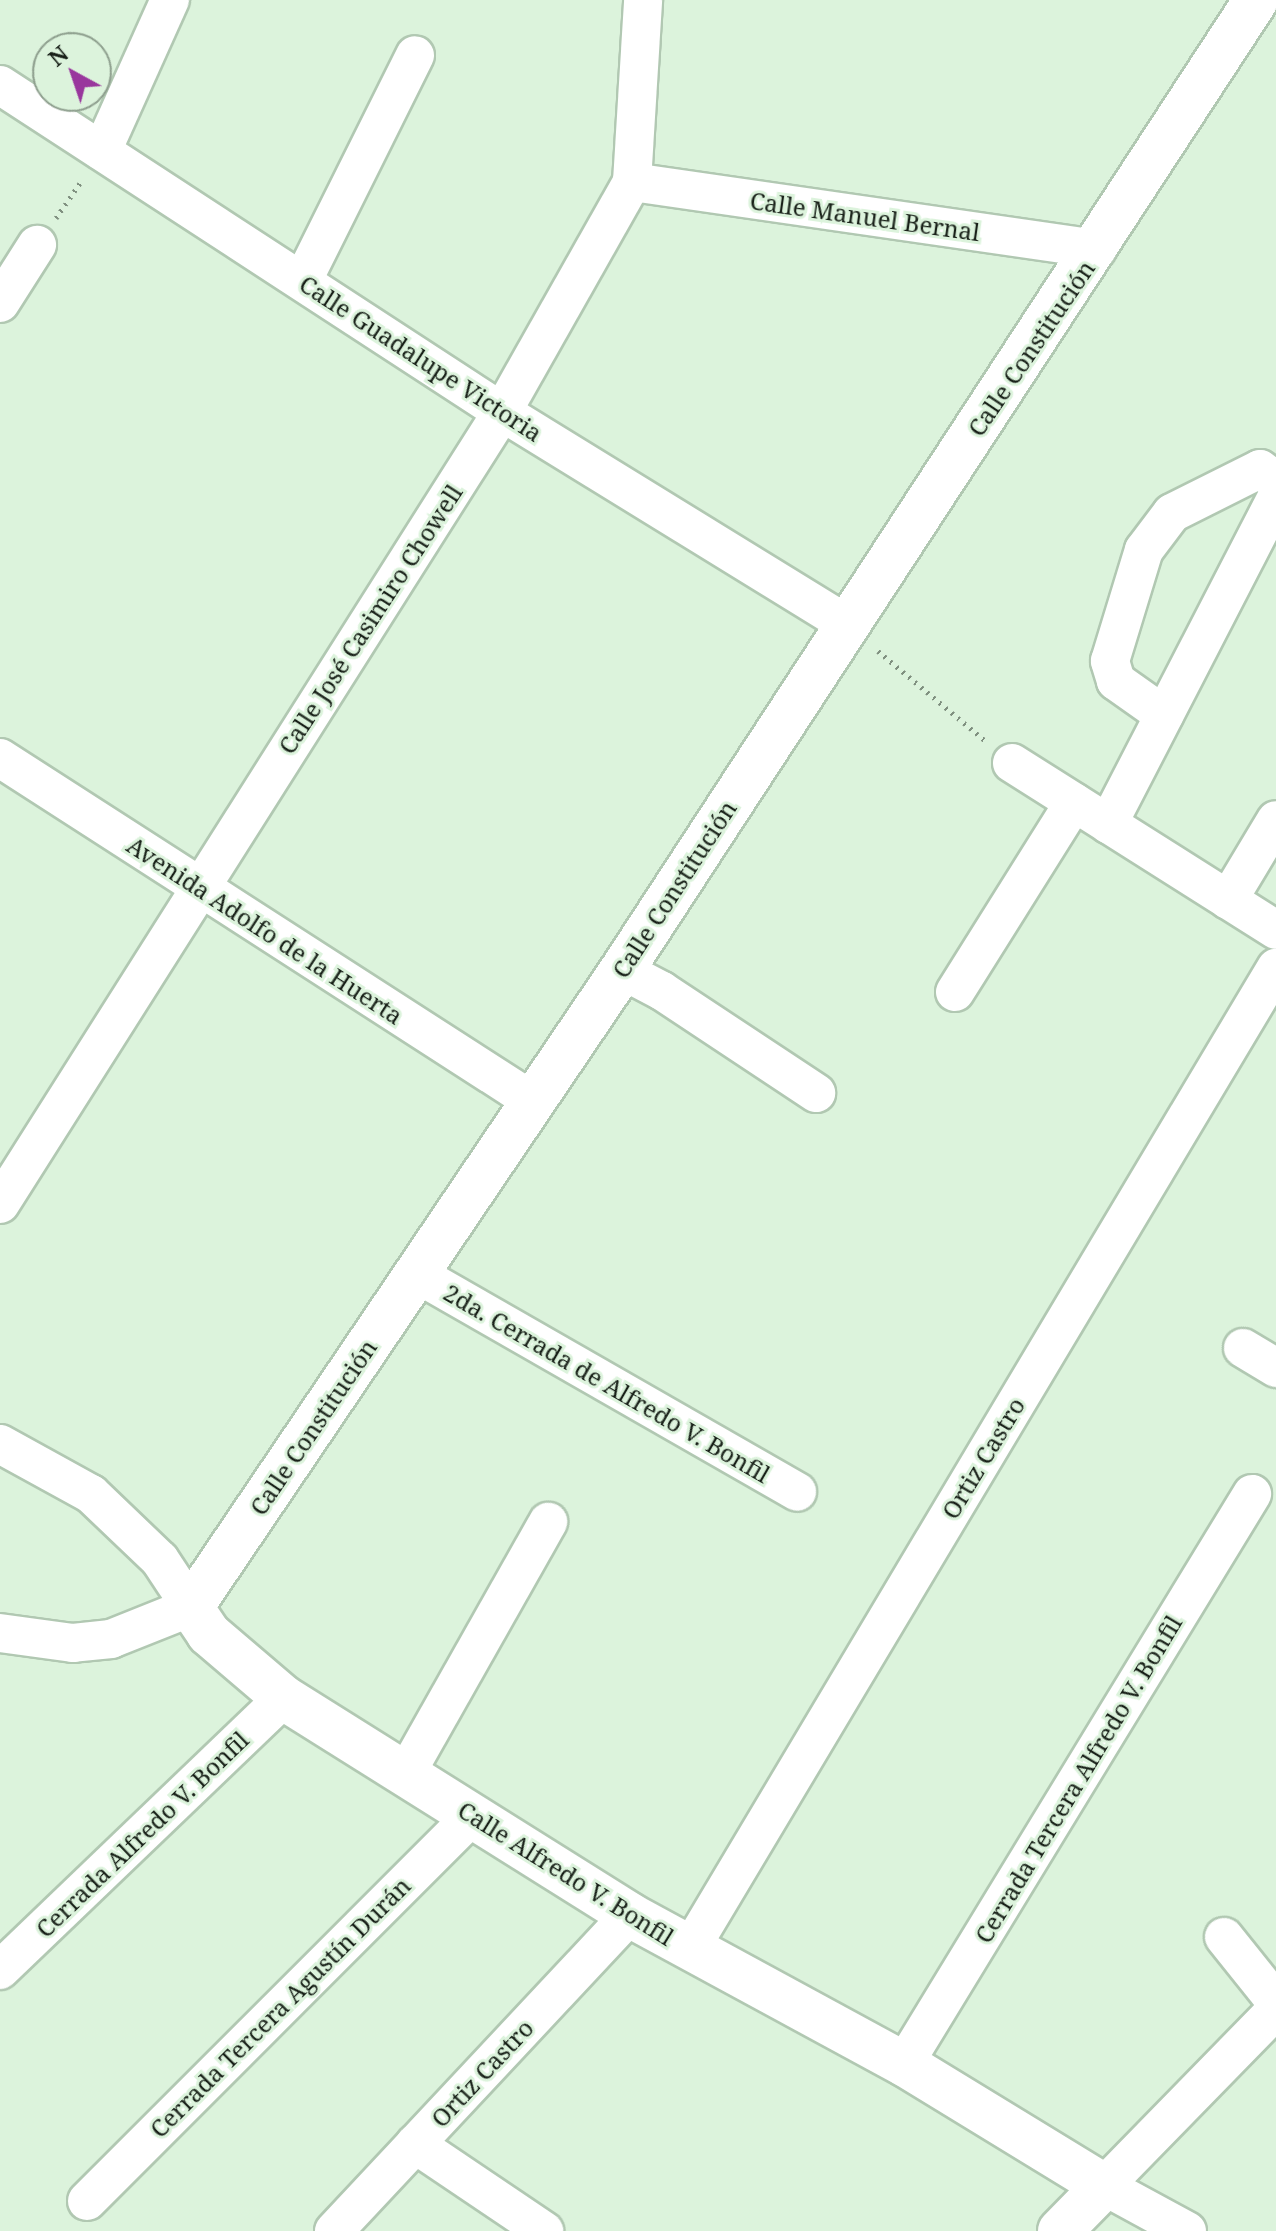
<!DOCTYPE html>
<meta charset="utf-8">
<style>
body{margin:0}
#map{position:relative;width:1276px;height:2231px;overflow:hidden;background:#dcf3dc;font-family:"Noto Serif",serif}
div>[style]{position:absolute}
.path>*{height:5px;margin-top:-2.5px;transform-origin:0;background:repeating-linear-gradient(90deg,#809080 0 2px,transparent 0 8px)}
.roads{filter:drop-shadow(2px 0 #b1c8b2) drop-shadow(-2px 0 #b1c8b2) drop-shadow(0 2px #b1c8b2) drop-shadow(0 -2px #b1c8b2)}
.minor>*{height:38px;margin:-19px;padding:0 19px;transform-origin:19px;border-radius:19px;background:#fff}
.tertiary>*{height:44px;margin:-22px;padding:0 22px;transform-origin:22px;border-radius:22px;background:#fff}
span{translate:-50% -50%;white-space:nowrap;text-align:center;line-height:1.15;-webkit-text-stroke:6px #dcf3dc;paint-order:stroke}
.street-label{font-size:24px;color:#182018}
.north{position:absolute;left:32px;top:32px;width:80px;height:80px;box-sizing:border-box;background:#dcf3dc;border:2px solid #8e9f8e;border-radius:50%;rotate:320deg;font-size:22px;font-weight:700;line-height:32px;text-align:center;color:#182018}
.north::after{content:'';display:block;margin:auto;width:28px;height:36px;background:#99379d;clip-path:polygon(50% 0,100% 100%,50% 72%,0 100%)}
</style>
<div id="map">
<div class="path">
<i style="left:56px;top:218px;width:46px;rotate:-55.6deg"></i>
<i style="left:878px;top:651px;width:142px;rotate:39.9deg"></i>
</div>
<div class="roads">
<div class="minor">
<i style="left:0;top:85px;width:599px;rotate:33.08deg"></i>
<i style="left:502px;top:412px;width:404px;rotate:31.6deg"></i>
<i style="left:102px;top:151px;width:166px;rotate:-65.8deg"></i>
<i style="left:632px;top:182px;width:470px;rotate:8.2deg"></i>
<i style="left:303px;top:280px;width:251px;rotate:-63.5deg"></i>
<i style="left:0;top:303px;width:69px;rotate:-57.5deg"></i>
<i style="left:1164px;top:715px;width:59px;rotate:-144.7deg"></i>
<i style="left:1116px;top:681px;width:21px;rotate:-107deg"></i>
<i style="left:1110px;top:661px;width:116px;rotate:-73deg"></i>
<i style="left:1144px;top:550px;width:46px;rotate:-52.9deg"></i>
<i style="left:1172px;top:513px;width:98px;rotate:-26.6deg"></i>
<i style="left:1260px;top:469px;width:20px;rotate:37deg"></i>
<i style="left:0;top:758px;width:632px;rotate:32.78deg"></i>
<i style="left:1012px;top:763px;width:312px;rotate:32.3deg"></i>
<i style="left:1108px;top:824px;width:367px;rotate:-62.7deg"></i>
<i style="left:1228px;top:900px;width:93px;rotate:-59deg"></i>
<i style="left:622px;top:970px;width:45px;rotate:27.7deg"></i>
<i style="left:662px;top:991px;width:185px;rotate:33.5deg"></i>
<i style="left:955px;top:992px;width:224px;rotate:-57.9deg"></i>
<i style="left:0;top:1204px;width:938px;rotate:-57.63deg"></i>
<i style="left:502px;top:412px;width:264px;rotate:-60.5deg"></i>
<i style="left:632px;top:182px;width:182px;rotate:-86.5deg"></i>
<i style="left:417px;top:1274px;width:438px;rotate:29.8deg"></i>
<i style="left:1243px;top:1348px;width:39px;rotate:31deg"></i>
<i style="left:0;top:1444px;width:104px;rotate:28.8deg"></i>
<i style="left:91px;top:1494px;width:95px;rotate:43.7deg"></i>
<i style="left:160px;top:1560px;width:56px;rotate:56.6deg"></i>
<i style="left:191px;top:1607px;width:86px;rotate:158.2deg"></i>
<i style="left:111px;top:1639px;width:38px;rotate:174deg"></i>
<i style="left:73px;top:1643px;width:74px;rotate:-172.2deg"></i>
<i style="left:405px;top:1775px;width:291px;rotate:-60.5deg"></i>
<i style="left:1224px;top:1937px;width:83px;rotate:51.3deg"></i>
<i style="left:690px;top:1949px;width:1143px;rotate:-59.15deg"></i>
<i style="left:0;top:1970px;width:393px;rotate:-43.8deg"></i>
<i style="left:904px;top:2064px;width:668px;rotate:-58.59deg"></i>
<i style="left:415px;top:2144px;width:156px;rotate:34deg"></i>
<i style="left:87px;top:2201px;width:546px;rotate:-45deg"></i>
<i style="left:334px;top:2231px;width:433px;rotate:-46.9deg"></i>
<i style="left:1187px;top:2231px;width:94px;rotate:-151.5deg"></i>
<i style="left:1104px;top:2186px;width:246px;rotate:-45.7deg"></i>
</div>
<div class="tertiary">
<i style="left:1060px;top:2231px;width:63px;rotate:-45.6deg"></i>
<i style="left:1104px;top:2186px;width:234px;rotate:-148.6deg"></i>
<i style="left:904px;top:2064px;width:312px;rotate:-151.5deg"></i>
<i style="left:630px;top:1915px;width:408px;rotate:-147.9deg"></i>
<i style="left:284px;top:1698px;width:99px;rotate:-139.5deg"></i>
<i style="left:209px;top:1634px;width:32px;rotate:-124deg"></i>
<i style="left:191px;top:1607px;width:769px;rotate:-55.92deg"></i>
<i style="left:622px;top:970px;width:1159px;rotate:-56.83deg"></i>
</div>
</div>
<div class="street-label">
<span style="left:865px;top:216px;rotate:8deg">Calle Manuel Bernal</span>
<span style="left:1031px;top:348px;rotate:-56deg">Calle Constitución</span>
<span style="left:421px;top:358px;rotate:33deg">Calle Guadalupe Victoria</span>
<span style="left:370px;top:619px;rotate:-57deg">Calle José Casimiro Chowell</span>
<span style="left:674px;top:889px;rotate:-57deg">Calle Constitución</span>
<span style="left:265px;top:930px;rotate:33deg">Avenida Adolfo de la Huerta</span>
<span style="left:607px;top:1383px;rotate:30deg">2da. Cerrada de Alfredo V. Bonfil</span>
<span style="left:313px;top:1427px;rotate:-56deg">Calle Constitución</span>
<span style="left:983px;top:1458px;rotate:-59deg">Ortiz Castro</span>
<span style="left:1078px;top:1779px;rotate:-59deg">Cerrada Tercera Alfredo V. Bonfil</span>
<span style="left:142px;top:1834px;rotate:-44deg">Cerrada Alfredo V. Bonfil</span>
<span style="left:566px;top:1873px;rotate:32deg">Calle Alfredo V. Bonfil</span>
<span style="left:280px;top:2007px;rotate:-45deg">Cerrada Tercera Agustín Durán</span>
<span style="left:482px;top:2073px;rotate:-47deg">Ortiz Castro</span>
</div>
<div class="north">N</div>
</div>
